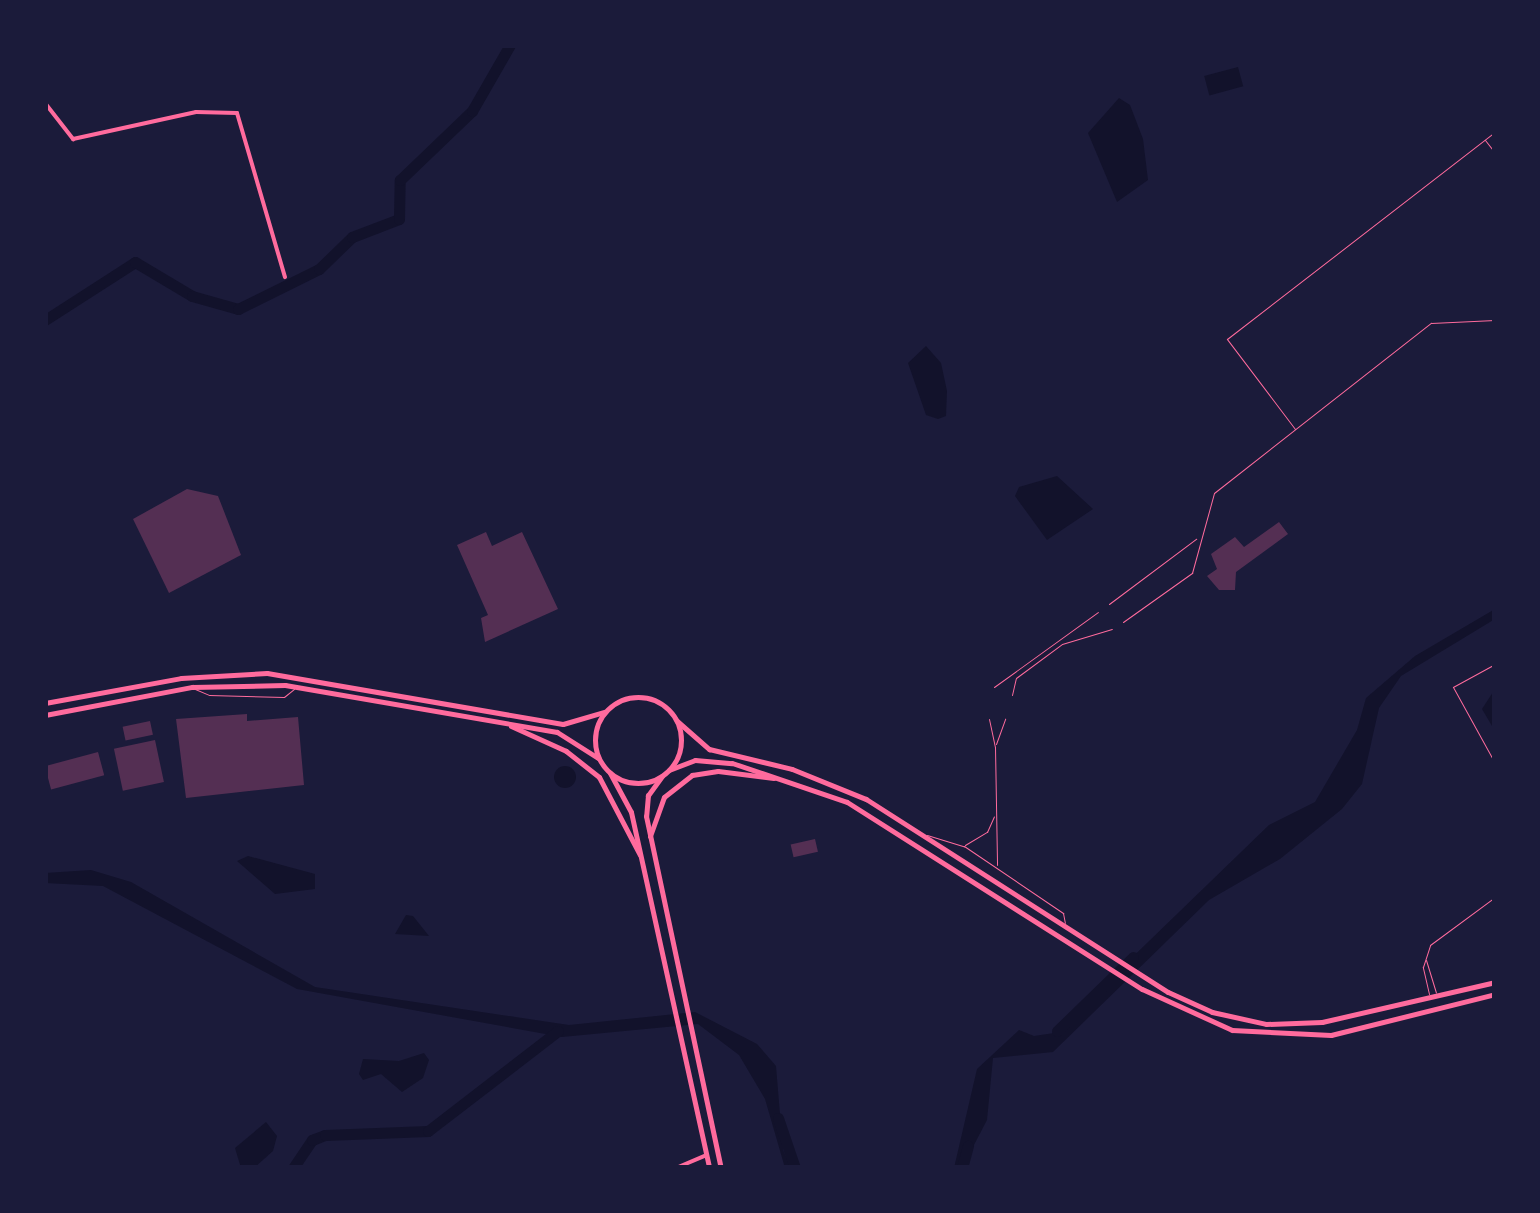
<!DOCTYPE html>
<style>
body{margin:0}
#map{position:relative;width:1540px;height:1213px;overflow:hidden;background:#1b1b3a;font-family:"Archivo Narrow",sans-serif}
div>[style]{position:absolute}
.water>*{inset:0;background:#12122b;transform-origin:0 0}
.round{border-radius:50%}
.river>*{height:11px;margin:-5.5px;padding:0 5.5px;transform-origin:5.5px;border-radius:5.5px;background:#12122b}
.building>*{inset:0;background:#542f53;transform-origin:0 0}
.service>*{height:1px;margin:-0.5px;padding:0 0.5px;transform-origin:0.5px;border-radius:0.5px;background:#ff6b9d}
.minor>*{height:4px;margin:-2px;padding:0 2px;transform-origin:2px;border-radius:2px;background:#ff6b9d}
.primary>*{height:5px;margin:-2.5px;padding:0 2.5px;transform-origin:2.5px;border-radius:2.5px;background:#ff6b9d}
.trunk>*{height:5px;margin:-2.5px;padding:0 2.5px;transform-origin:2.5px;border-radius:2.5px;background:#ff6b9d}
.trunk>.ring{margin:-2.5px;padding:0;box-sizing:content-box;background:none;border:5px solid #ff6b9d;border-radius:50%}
span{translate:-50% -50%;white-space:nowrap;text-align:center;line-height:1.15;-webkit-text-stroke:10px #1b1b3a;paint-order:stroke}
.frame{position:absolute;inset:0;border:48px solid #1b1b3a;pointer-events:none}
</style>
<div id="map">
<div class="water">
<i style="left:1238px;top:67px;width:20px;height:35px;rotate:75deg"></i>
<i style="clip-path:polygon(1119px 98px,1130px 105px,1143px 139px,1148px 180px,1117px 202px,1088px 133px)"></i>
<i style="clip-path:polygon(926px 346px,941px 363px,947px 391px,946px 416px,938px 419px,926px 415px,908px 363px)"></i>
<i style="clip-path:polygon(1057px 476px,1093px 509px,1047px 540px,1015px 496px,1019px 487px)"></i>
<i style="clip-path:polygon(1495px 609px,1495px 619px,1401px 676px,1379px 708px,1362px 784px,1342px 809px,1280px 859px,1209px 900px,1053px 1052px,993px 1058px,987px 1120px,962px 1168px,954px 1168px,977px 1069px,1019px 1030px,1034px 1036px,1054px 1033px,1269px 825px,1315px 802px,1357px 730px,1366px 698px,1415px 656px)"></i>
<i style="clip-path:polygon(1495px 689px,1495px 731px,1482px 709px)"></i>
<i class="round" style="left:554px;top:766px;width:22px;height:22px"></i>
<i style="clip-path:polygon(248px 856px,315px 874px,315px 889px,275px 894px,237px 861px)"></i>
<i style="clip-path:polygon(91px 870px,131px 882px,315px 987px,569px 1025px,695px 1012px,757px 1044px,776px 1066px,783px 1150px,791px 1168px,785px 1168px,765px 1099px,739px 1055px,698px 1024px,562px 1037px,297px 989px,103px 886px,45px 883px,45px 873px)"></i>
<i style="clip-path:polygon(406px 915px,413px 916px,429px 936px,395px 934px)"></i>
<i style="clip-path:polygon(424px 1053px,429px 1060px,423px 1078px,402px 1092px,381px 1074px,363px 1080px,359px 1074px,363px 1059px,399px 1061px)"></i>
<i style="clip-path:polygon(266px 1122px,277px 1136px,273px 1151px,254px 1168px,241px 1168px,235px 1148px)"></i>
</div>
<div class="river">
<i style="left:45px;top:320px;width:107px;rotate:-32.8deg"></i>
<i style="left:135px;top:262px;width:66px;rotate:30.8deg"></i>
<i style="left:192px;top:296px;width:48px;rotate:15.8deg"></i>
<i style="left:238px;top:309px;width:90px;rotate:-26.3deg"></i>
<i style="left:319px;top:269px;width:46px;rotate:-44.1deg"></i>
<i style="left:352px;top:237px;width:50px;rotate:-21deg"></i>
<i style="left:399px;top:219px;width:39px;rotate:-89deg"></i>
<i style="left:400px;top:180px;width:100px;rotate:-43.8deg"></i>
<i style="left:472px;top:111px;width:76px;rotate:-60.1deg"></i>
<i style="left:1057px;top:1031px;width:106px;rotate:-44.2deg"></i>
<i style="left:778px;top:1118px;width:53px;rotate:71.2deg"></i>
<i style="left:293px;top:1168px;width:34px;rotate:-56deg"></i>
<i style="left:312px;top:1140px;width:14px;rotate:-21deg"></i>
<i style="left:325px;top:1135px;width:103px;rotate:-2.2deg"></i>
<i style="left:428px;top:1131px;width:164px;rotate:-37.6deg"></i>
<i style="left:962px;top:1168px;width:23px;rotate:-75deg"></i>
</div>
<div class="building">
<i style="clip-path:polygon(187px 489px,218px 496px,241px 555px,169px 593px,133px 519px)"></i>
<i style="clip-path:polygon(1279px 522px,1288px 534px,1236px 572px,1235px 590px,1219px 590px,1207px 576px,1217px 569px,1211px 554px,1235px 537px,1244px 547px)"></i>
<i style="clip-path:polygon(486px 532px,492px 546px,522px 532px,558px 609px,485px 642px,481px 618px,488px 615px,457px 545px)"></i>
<i style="clip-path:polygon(247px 714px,247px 721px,298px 717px,304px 785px,186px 798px,176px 719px)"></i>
<i style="left:150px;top:721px;width:14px;height:28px;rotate:78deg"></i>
<i style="left:155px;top:740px;width:43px;height:42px;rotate:78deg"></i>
<i style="left:98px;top:752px;width:24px;height:55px;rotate:75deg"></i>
<i style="left:815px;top:839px;width:13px;height:25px;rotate:77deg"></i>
</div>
<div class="service">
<i style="left:1485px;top:140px;width:16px;rotate:52deg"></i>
<i style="left:1295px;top:429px;width:113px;rotate:-127.1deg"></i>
<i style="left:1227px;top:339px;width:339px;rotate:-37.7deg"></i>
<i style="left:1109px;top:604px;width:109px;rotate:-36.8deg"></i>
<i style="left:1123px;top:622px;width:85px;rotate:-35.4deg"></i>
<i style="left:1192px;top:573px;width:83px;rotate:-74.6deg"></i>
<i style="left:1214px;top:493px;width:276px;rotate:-38.1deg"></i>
<i style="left:1431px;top:323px;width:64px;rotate:-2.7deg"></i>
<i style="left:1495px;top:664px;width:48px;rotate:151.3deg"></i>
<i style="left:1453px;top:687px;width:87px;rotate:61.1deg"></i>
<i style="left:994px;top:687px;width:128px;rotate:-35.8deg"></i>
<i style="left:195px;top:689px;width:15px;rotate:23deg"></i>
<i style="left:209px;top:695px;width:75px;rotate:1.5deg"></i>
<i style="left:284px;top:697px;width:13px;rotate:-39deg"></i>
<i style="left:1012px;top:695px;width:17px;rotate:-77deg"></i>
<i style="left:1016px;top:678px;width:57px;rotate:-36.5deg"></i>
<i style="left:1062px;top:644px;width:52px;rotate:-16.7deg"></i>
<i style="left:989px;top:719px;width:29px;rotate:78deg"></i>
<i style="left:995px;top:747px;width:118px;rotate:89deg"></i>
<i style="left:996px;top:744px;width:27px;rotate:-70deg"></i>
<i style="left:927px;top:835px;width:39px;rotate:17deg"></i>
<i style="left:964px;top:846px;width:120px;rotate:34.1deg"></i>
<i style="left:1063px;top:913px;width:10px;rotate:79deg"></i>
<i style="left:965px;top:845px;width:26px;rotate:-31deg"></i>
<i style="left:987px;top:832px;width:17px;rotate:-66deg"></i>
<i style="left:1426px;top:960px;width:34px;rotate:73deg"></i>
<i style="left:1429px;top:994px;width:28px;rotate:-103deg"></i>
<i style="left:1423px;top:967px;width:23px;rotate:-72deg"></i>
<i style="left:1430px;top:945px;width:81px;rotate:-36.4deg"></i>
</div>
<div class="minor">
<i style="left:45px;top:103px;width:46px;rotate:52.1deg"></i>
<i style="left:73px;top:139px;width:126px;rotate:-12.4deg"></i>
<i style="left:196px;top:112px;width:41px;rotate:1.4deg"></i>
<i style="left:237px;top:113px;width:171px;rotate:73.7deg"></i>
<i style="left:676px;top:1168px;width:33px;rotate:-23deg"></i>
</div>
<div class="primary">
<i style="left:610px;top:773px;width:44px;rotate:61.7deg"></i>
<i style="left:631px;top:812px;width:364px;rotate:77.6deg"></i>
<i style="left:662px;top:776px;width:24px;rotate:126deg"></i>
<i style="left:648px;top:795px;width:21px;rotate:95deg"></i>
<i style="left:646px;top:816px;width:360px;rotate:78deg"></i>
</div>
<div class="trunk">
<i class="ring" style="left:595px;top:697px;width:81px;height:81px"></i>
<i style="left:45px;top:703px;width:138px;rotate:-10.4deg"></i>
<i style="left:181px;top:678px;width:86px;rotate:-3.3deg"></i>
<i style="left:267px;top:673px;width:300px;rotate:9.8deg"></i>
<i style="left:563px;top:724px;width:43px;rotate:-16.3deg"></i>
<i style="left:45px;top:715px;width:150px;rotate:-10.8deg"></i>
<i style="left:192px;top:687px;width:93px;rotate:-1.2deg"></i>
<i style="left:285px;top:685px;width:276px;rotate:9.8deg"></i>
<i style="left:557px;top:732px;width:49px;rotate:32.4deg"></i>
<i style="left:677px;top:721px;width:43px;rotate:41.2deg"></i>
<i style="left:709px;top:749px;width:85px;rotate:13.5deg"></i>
<i style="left:792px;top:769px;width:80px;rotate:22.1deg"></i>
<i style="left:866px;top:799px;width:358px;rotate:32.6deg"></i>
<i style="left:1168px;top:992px;width:48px;rotate:24.4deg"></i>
<i style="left:1212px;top:1012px;width:55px;rotate:12.5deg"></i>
<i style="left:1266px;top:1024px;width:56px;rotate:-2deg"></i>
<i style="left:1322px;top:1022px;width:178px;rotate:-13deg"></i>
<i style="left:511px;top:726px;width:60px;rotate:24.4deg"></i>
<i style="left:566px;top:751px;width:42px;rotate:38.2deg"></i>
<i style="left:599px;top:777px;width:88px;rotate:62.3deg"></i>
<i style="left:669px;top:770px;width:28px;rotate:-21deg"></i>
<i style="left:695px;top:760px;width:37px;rotate:5deg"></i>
<i style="left:732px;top:763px;width:121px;rotate:18.7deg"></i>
<i style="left:847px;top:802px;width:349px;rotate:32.4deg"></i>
<i style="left:1142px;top:989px;width:99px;rotate:24.5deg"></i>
<i style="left:1232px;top:1030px;width:99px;rotate:2.9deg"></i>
<i style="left:1331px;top:1035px;width:169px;rotate:-14deg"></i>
<i style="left:650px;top:836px;width:41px;rotate:-70.3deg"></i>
<i style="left:664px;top:797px;width:36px;rotate:-38deg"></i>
<i style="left:692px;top:775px;width:26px;rotate:-9deg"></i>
<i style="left:718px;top:771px;width:56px;rotate:7.1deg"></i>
</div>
<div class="frame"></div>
</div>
